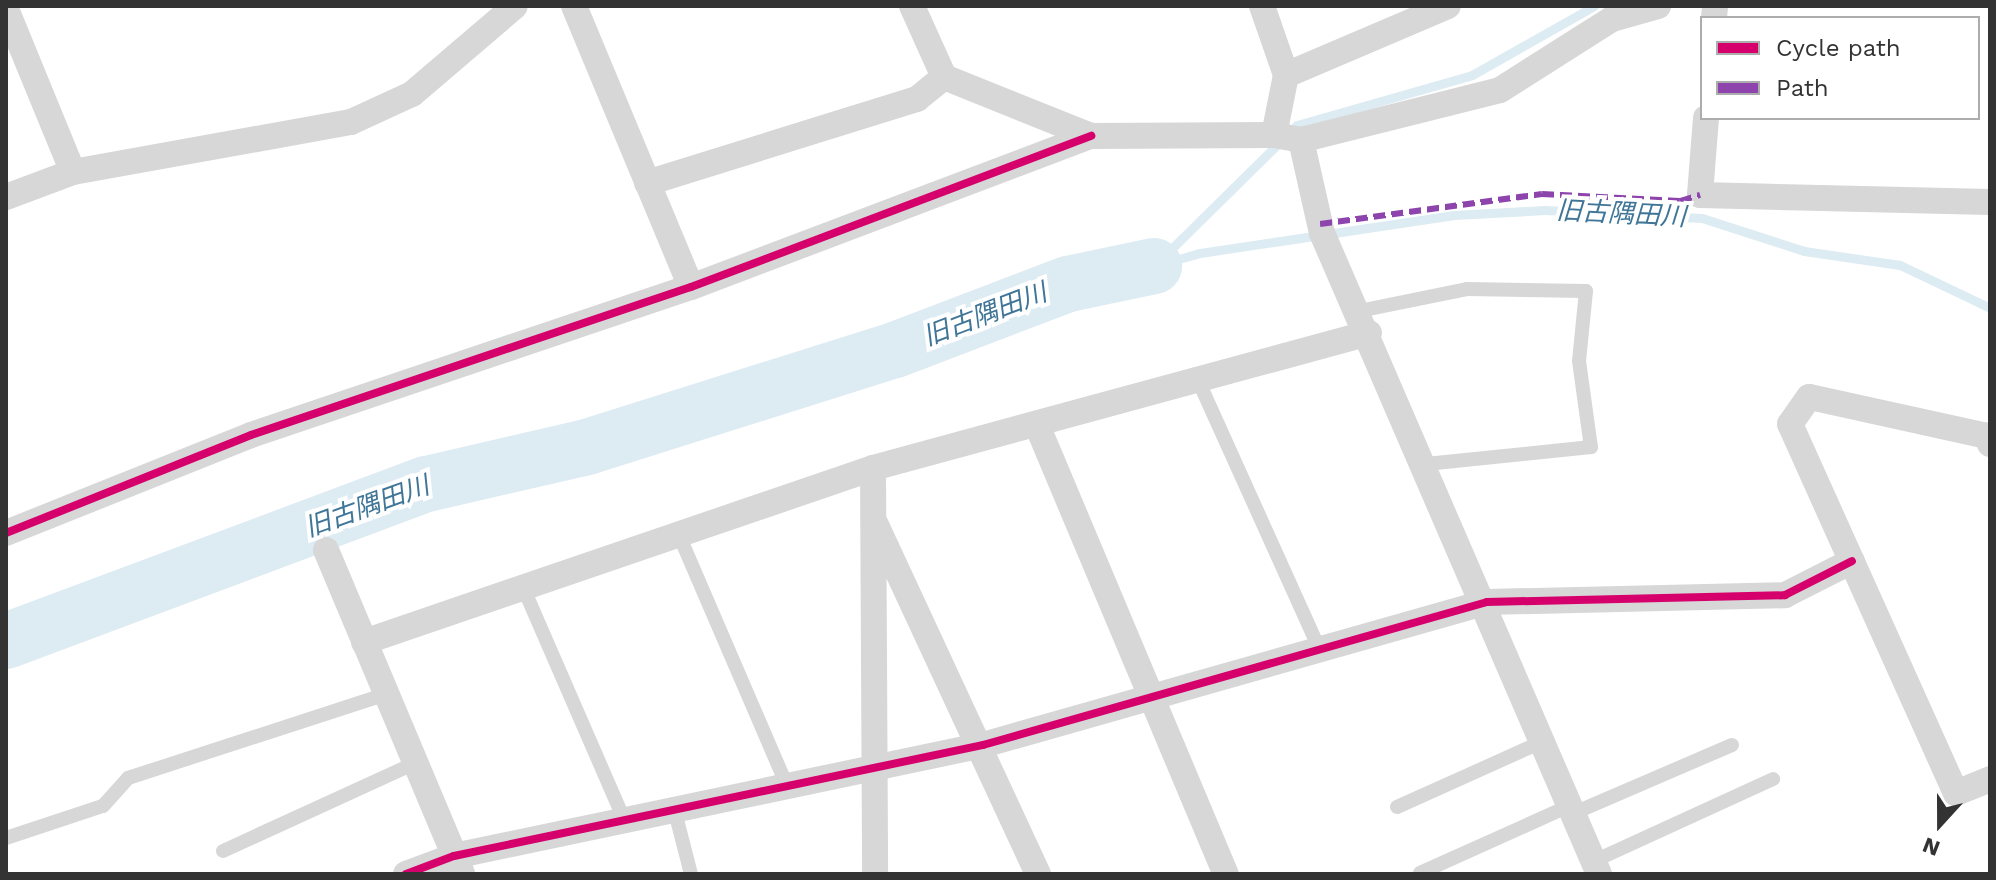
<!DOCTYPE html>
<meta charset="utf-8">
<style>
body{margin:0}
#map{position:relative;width:1996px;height:880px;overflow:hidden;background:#fff;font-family:"Work Sans","Noto Sans JP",sans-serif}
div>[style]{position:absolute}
.stream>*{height:9px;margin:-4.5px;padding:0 4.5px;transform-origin:4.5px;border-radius:4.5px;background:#ddebf3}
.river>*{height:56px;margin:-28px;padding:0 28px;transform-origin:28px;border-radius:28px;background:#ddebf3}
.service>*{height:14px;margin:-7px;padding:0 7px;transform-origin:7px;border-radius:7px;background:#d7d7d7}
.minor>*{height:26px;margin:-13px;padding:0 13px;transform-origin:13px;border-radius:13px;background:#d7d7d7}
.quiet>*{height:6px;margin-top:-3px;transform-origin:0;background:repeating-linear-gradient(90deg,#8e44ad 0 12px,transparent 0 18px)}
.cycleway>*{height:8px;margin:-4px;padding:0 4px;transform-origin:4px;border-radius:4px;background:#d6006c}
span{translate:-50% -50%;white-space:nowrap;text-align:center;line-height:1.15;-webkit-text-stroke:8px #fff;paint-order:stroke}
.water-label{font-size:26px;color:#3f7597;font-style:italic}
.frame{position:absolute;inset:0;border:8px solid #333;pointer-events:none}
.legend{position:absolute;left:1700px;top:16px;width:280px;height:104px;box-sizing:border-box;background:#fff;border:2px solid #adadad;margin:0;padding:10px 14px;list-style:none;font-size:24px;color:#333}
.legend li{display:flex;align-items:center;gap:16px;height:40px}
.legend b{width:40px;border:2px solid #adadad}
.north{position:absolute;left:1900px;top:784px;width:80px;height:80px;-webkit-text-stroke:6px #fff;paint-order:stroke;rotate:201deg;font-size:22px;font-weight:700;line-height:32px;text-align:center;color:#333}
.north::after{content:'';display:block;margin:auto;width:28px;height:36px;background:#333;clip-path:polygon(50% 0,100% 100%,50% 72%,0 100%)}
</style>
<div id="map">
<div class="stream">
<i style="left:1156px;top:264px;width:198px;rotate:-44.6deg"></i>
<i style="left:1297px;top:125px;width:182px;rotate:-15.9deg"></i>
<i style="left:1472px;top:75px;width:140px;rotate:-29.5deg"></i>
<i style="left:1154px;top:266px;width:48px;rotate:-15.8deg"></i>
<i style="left:1200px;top:253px;width:257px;rotate:-8.5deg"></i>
<i style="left:1454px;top:215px;width:91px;rotate:-3.1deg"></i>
<i style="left:1545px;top:210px;width:157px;rotate:2.9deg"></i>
<i style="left:1702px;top:218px;width:107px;rotate:17.9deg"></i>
<i style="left:1804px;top:251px;width:97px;rotate:8.3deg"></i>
<i style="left:1900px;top:265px;width:100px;rotate:25.5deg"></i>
</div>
<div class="river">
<i style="left:6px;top:641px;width:449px;rotate:-20.5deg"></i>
<i style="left:427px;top:484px;width:164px;rotate:-13deg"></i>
<i style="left:587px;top:447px;width:323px;rotate:-17.5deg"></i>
<i style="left:895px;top:350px;width:185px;rotate:-20.9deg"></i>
<i style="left:1068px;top:284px;width:88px;rotate:-11.8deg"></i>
</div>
<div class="service">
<i style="left:1359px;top:311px;width:110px;rotate:-11.5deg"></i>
<i style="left:1467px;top:289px;width:119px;rotate:1deg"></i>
<i style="left:1586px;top:291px;width:70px;rotate:95.7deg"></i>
<i style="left:1579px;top:361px;width:87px;rotate:82.1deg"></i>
<i style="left:1591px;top:447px;width:166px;rotate:174.1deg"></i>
<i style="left:1198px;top:380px;width:296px;rotate:65.7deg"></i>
<i style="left:679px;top:535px;width:270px;rotate:66.7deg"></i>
<i style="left:523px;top:587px;width:253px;rotate:66.5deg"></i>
<i style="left:1397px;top:807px;width:161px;rotate:-24.2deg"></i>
<i style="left:674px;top:808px;width:68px;rotate:75.6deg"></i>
<i style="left:1574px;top:813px;width:172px;rotate:-23.3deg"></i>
<i style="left:6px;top:838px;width:102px;rotate:-18.3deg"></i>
<i style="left:103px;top:806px;width:38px;rotate:-48deg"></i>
<i style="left:128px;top:778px;width:271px;rotate:-18deg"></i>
<i style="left:223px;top:851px;width:211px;rotate:-24.6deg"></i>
<i style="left:1594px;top:861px;width:197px;rotate:-24.6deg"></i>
<i style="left:1420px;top:873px;width:166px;rotate:-24.2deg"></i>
</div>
<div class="minor">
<i style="left:574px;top:6px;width:304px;rotate:67.4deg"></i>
<i style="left:912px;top:6px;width:78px;rotate:65.7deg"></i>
<i style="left:944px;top:77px;width:158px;rotate:21.9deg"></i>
<i style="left:1091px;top:136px;width:183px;rotate:-0.3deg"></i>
<i style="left:1262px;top:6px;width:73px;rotate:70.8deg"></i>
<i style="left:1286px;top:75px;width:61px;rotate:101.3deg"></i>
<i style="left:1274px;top:135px;width:27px;rotate:10deg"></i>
<i style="left:1301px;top:140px;width:95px;rotate:77.3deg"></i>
<i style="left:1322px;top:233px;width:698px;rotate:66.63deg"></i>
<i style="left:6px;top:9px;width:176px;rotate:67.7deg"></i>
<i style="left:1714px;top:18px;width:12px;rotate:-85deg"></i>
<i style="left:1286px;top:75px;width:176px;rotate:-23.1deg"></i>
<i style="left:1706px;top:118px;width:77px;rotate:94.5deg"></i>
<i style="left:1700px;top:195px;width:290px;rotate:1.4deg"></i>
<i style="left:1301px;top:140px;width:205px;rotate:-14.1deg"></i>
<i style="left:1500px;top:90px;width:133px;rotate:-32.4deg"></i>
<i style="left:1612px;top:19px;width:48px;rotate:-15.8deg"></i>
<i style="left:647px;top:183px;width:283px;rotate:-17.3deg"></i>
<i style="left:917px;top:99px;width:35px;rotate:-39deg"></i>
<i style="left:6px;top:197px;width:72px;rotate:-20.5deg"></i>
<i style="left:73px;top:172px;width:282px;rotate:-10.2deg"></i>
<i style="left:351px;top:122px;width:67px;rotate:-24.7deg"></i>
<i style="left:412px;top:94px;width:135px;rotate:-40.5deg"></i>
<i style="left:1037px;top:425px;width:487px;rotate:67.2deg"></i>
<i style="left:1990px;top:444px;width:9px;rotate:-111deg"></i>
<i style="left:1987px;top:436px;width:182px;rotate:-167.6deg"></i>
<i style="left:1809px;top:397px;width:33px;rotate:125deg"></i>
<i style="left:1790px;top:424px;width:405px;rotate:65.8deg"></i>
<i style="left:1956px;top:793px;width:37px;rotate:-22deg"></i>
<i style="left:873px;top:468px;width:406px;rotate:89.7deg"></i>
<i style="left:876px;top:525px;width:385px;rotate:65.1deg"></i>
<i style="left:6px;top:533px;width:264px;rotate:-21.8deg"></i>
<i style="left:251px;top:435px;width:464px;rotate:-18.6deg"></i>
<i style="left:691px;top:287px;width:428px;rotate:-20.7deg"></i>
<i style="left:326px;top:550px;width:351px;rotate:67.2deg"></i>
<i style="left:364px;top:642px;width:538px;rotate:-18.87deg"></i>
<i style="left:873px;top:468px;width:514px;rotate:-15.23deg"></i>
<i style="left:406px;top:874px;width:51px;rotate:-20.6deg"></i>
<i style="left:454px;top:856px;width:541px;rotate:-11.85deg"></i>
<i style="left:983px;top:745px;width:524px;rotate:-15.84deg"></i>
<i style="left:1487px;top:602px;width:298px;rotate:-1.3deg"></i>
<i style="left:1785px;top:595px;width:75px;rotate:-26.9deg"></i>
</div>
<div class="quiet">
<i style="left:1320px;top:224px;width:224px;rotate:-7.7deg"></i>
<i style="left:1542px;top:194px;width:138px;rotate:2.9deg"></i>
<i style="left:1680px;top:201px;width:21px;rotate:-17deg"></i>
</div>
<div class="cycleway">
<i style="left:6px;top:533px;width:264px;rotate:-21.8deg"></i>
<i style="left:251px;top:435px;width:464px;rotate:-18.6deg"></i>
<i style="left:691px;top:287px;width:428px;rotate:-20.7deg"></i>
<i style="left:406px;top:874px;width:51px;rotate:-20.6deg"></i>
<i style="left:454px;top:856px;width:541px;rotate:-11.85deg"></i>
<i style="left:983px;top:745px;width:524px;rotate:-15.84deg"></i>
<i style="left:1487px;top:602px;width:298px;rotate:-1.3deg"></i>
<i style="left:1785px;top:595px;width:75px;rotate:-26.9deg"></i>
</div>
<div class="water-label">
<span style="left:1621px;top:214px;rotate:3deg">旧古隅田川</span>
<span style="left:985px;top:315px;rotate:-21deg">旧古隅田川</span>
<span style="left:367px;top:507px;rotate:-20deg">旧古隅田川</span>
</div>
<div class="frame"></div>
<ul class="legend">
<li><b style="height:10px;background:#d6006c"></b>Cycle path</li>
<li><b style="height:10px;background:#8e44ad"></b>Path</li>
</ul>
<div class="north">N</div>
</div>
